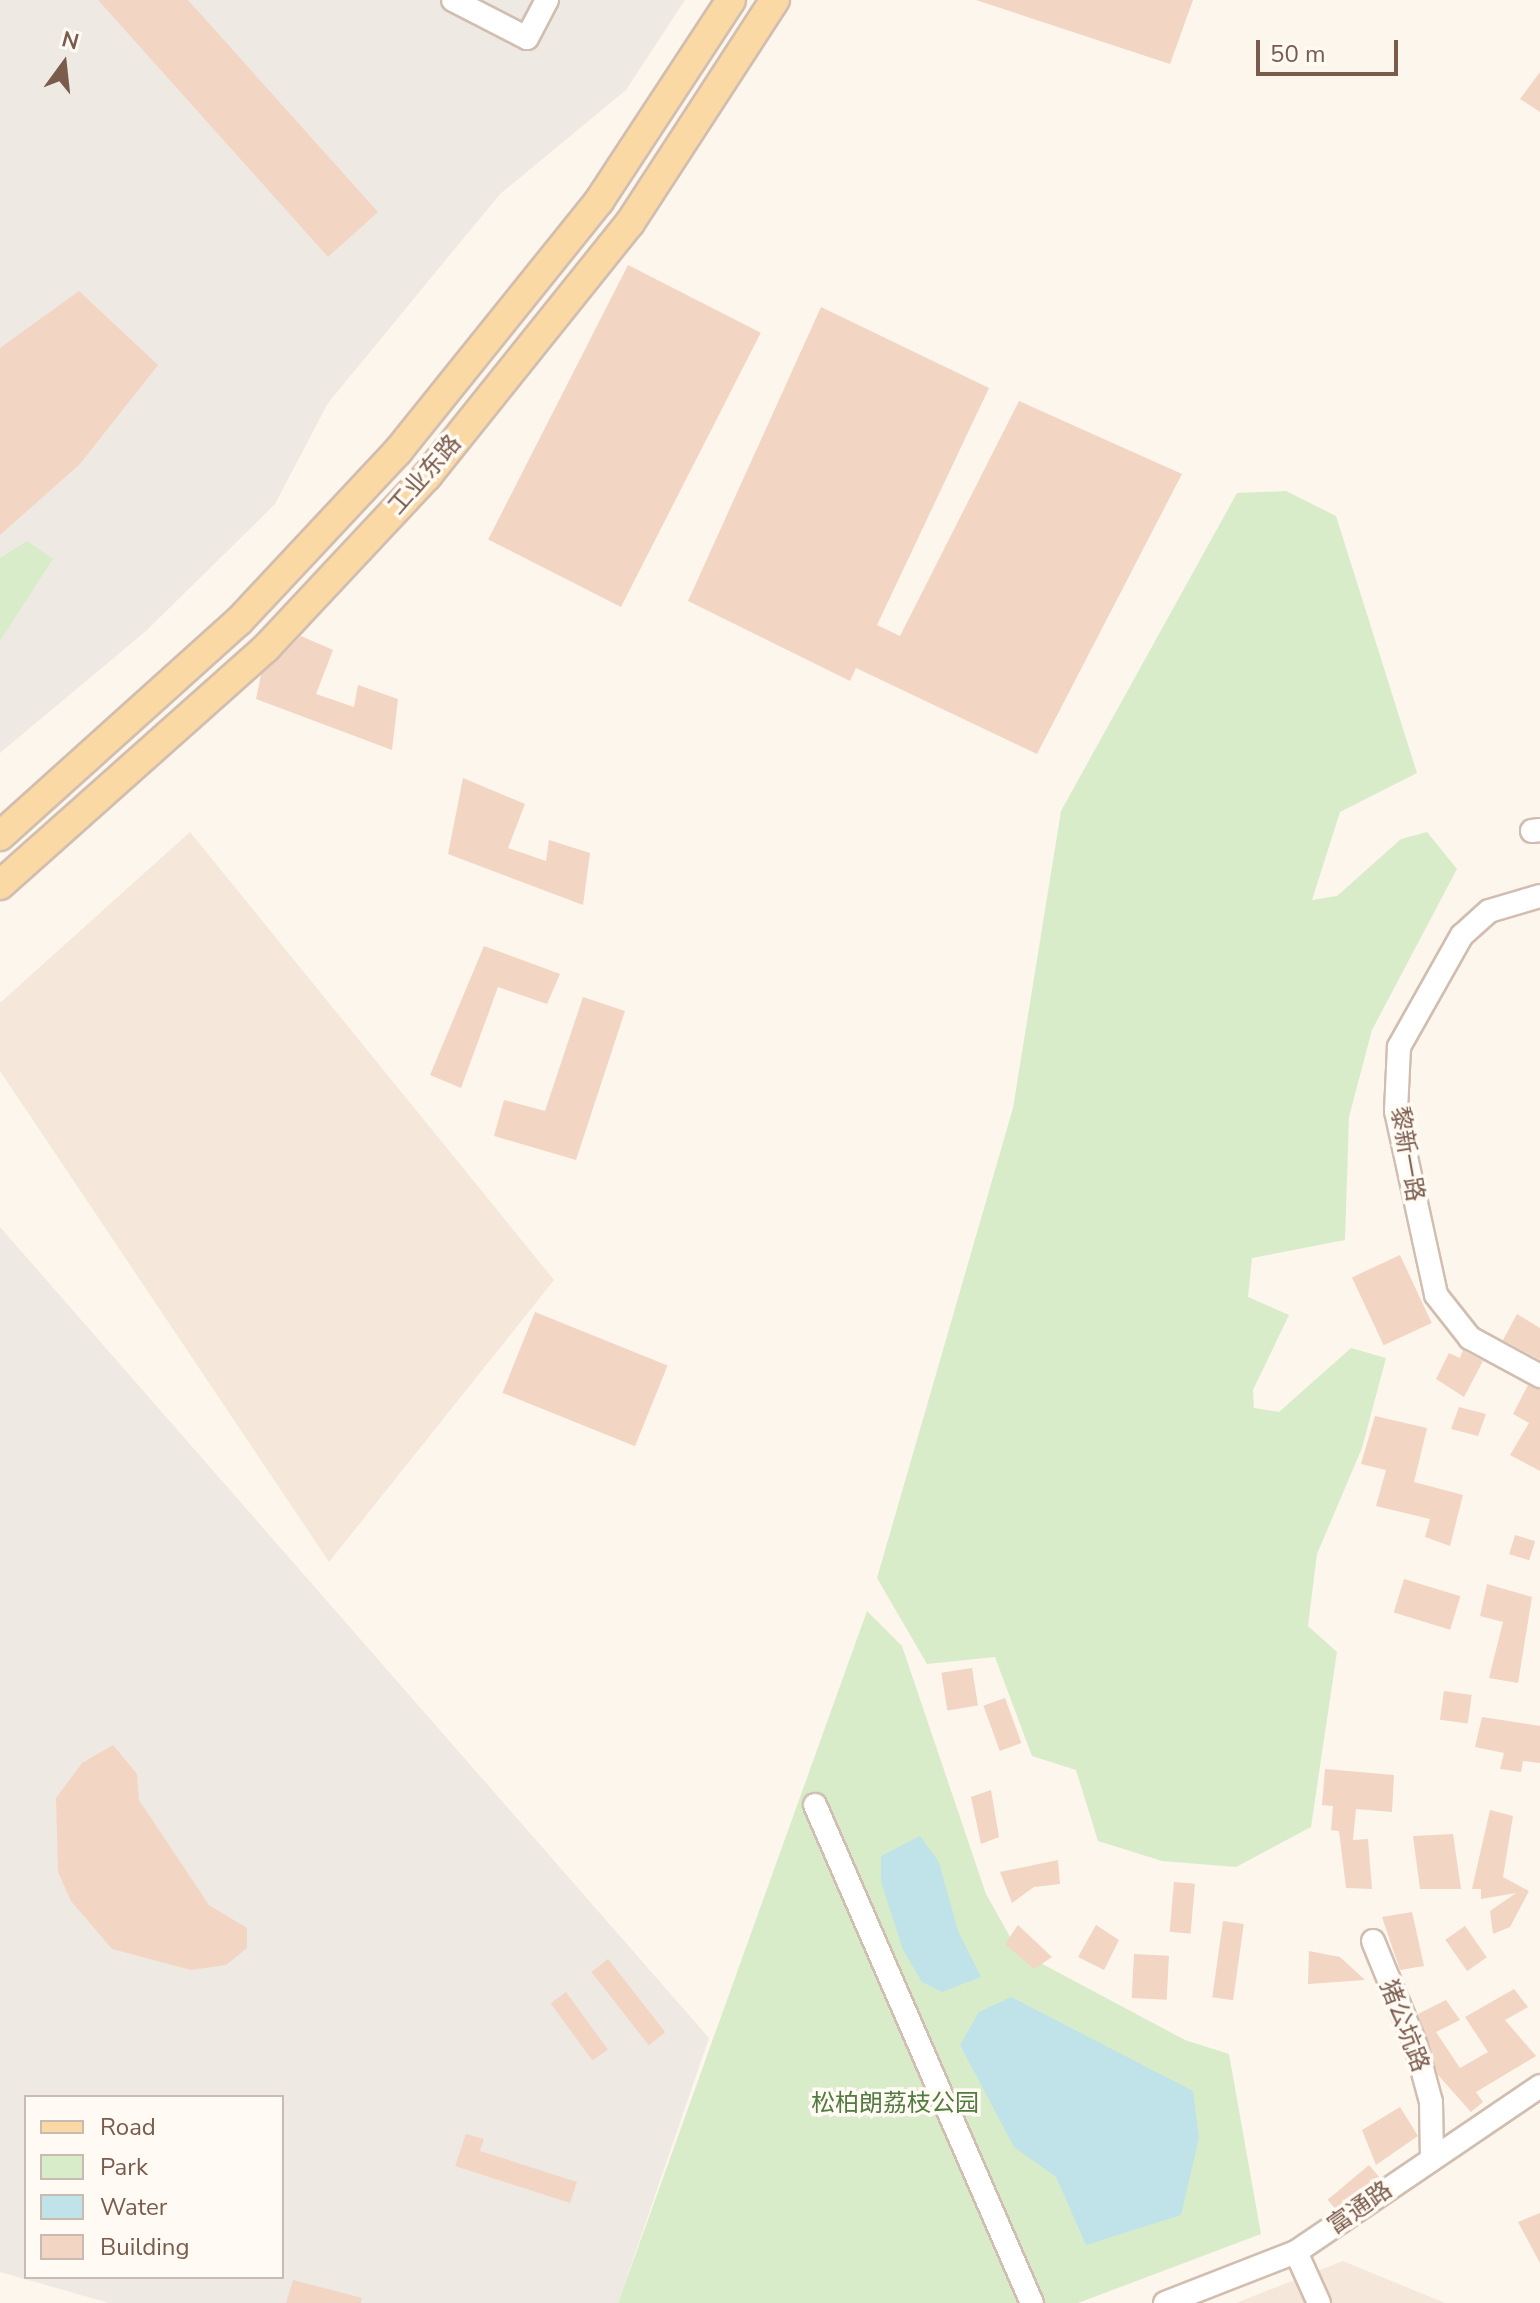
<!DOCTYPE html>
<meta charset="utf-8">
<style>
body{margin:0}
#map{position:relative;width:1540px;height:2303px;overflow:hidden;background:#fdf6ec;font-family:"Nunito Sans","Noto Sans SC",sans-serif}
div>[style]{position:absolute}
.residential>*{inset:0;background:#f5e8da}
.industrial>*{inset:0;background:#efe9e4}
.green>*{inset:0;background:#d8ecc9}
.water>*{inset:0;background:#bfe3e8}
.building>*{inset:0;background:#f3d5c3;transform-origin:0 0}
.roads{filter:drop-shadow(2px 0 #d1beb0) drop-shadow(-2px 0 #d1beb0) drop-shadow(0 2px #d1beb0) drop-shadow(0 -2px #d1beb0)}
.minor>*{height:22px;margin:-11px;padding:0 11px;transform-origin:11px;border-radius:11px;background:#fff}
.major>*{height:28px;margin:-14px;padding:0 14px;transform-origin:14px;border-radius:14px;background:#fbd9a5}
span{translate:-50% -50%;white-space:nowrap;text-align:center;line-height:1.15;-webkit-text-stroke:7px #fffaf3;paint-order:stroke}
.street-label{font-size:24px;color:#7a5c4d}
.park-label{font-size:24px;color:#537a41}
.legend{position:absolute;left:24px;top:2095px;width:260px;height:184px;box-sizing:border-box;background:#fffaf3;border:2px solid #cabbb1;margin:0;padding:10px 14px;list-style:none;font-size:24px;color:#7a5c4d}
.legend li{display:flex;align-items:center;gap:16px;height:40px}
.legend b{width:40px;border:2px solid #cabbb1}
.north{position:absolute;left:24px;top:24px;width:80px;height:80px;-webkit-text-stroke:6px #fffaf3;paint-order:stroke;rotate:15deg;font-size:22px;font-weight:700;line-height:32px;text-align:center;color:#7a5c4d}
.north::after{content:'';display:block;margin:auto;width:28px;height:36px;background:#7a5c4d;clip-path:polygon(50% 0,100% 100%,50% 72%,0 100%)}
.scale{position:absolute;left:1256px;top:40px;width:142px;height:36px;box-sizing:border-box;border:4px solid #7a5c4d;border-top:0;padding-left:10px;font-size:24px;line-height:28px;white-space:nowrap;color:#7a5c4d;-webkit-text-stroke:6px #fffaf3;paint-order:stroke}
</style>
<div id="map">
<div class="residential">
<i style="clip-path:polygon(190px 832px,554px 1280px,329px 1562px,0 1071px,0 1003px)"></i>
<i style="clip-path:polygon(1343px 2261px,1445px 2303px,1236px 2303px)"></i>
</div>
<div class="industrial">
<i style="clip-path:polygon(0 0,685px 0,626px 90px,500px 194px,328px 403px,275px 504px,146px 631px,0 753px)"></i>
<i style="clip-path:polygon(evenodd,0 1227px,709px 2038px,618px 2303px,109px 2303px,0 2272px,0 1227px,26px 2097px,282px 2097px,282px 2277px,26px 2277px,26px 2097px)"></i>
</div>
<div class="green">
<i style="clip-path:polygon(1286px 491px,1336px 516px,1417px 773px,1340px 812px,1312px 900px,1337px 896px,1401px 839px,1427px 832px,1457px 869px,1372px 1030px,1349px 1117px,1345px 1240px,1252px 1258px,1248px 1297px,1289px 1315px,1253px 1390px,1254px 1408px,1279px 1412px,1351px 1348px,1386px 1358px,1362px 1448px,1317px 1554px,1308px 1626px,1337px 1652px,1311px 1827px,1236px 1867px,1162px 1861px,1098px 1841px,1076px 1770px,1032px 1756px,995px 1657px,927px 1664px,877px 1578px,1013px 1108px,1061px 811px,1237px 493px)"></i>
<i style="clip-path:polygon(27px 541px,53px 559px,0 641px,0 558px)"></i>
<i style="clip-path:polygon(867px 1611px,902px 1646px,986px 1894px,1018px 1951px,1185px 2040px,1229px 2054px,1261px 2234px,1078px 2303px,618px 2303px)"></i>
</div>
<div class="water">
<i style="clip-path:polygon(920px 1836px,939px 1862px,958px 1931px,981px 1977px,942px 1992px,922px 1982px,903px 1950px,881px 1882px,881px 1856px)"></i>
<i style="clip-path:polygon(1011px 1997px,1193px 2091px,1199px 2138px,1181px 2215px,1086px 2245px,1056px 2177px,1014px 2147px,960px 2045px,979px 2012px)"></i>
</div>
<div class="building">
<i style="clip-path:polygon(98px 0,188px 0,378px 212px,328px 257px)"></i>
<i style="clip-path:polygon(976px 0,1193px 0,1170px 64px)"></i>
<i style="clip-path:polygon(1540px 72px,1540px 112px,1520px 99px)"></i>
<i style="left:628px;top:265px;width:149px;height:308px;rotate:27deg"></i>
<i style="clip-path:polygon(79px 291px,158px 365px,80px 464px,0 535px,0 348px)"></i>
<i style="clip-path:polygon(821px 307px,989px 388px,877px 625px,900px 636px,1019px 401px,1182px 474px,1037px 754px,856px 668px,850px 681px,688px 601px)"></i>
<i style="clip-path:polygon(301px 636px,333px 650px,316px 694px,354px 707px,358px 685px,398px 699px,392px 750px,256px 699px,261px 675px)"></i>
<i style="clip-path:polygon(463px 778px,525px 804px,508px 848px,546px 861px,549px 840px,590px 853px,583px 905px,448px 854px)"></i>
<i style="clip-path:polygon(484px 946px,560px 974px,547px 1004px,498px 987px,461px 1088px,430px 1075px)"></i>
<i style="clip-path:polygon(583px 997px,625px 1011px,576px 1160px,494px 1136px,504px 1100px,545px 1111px)"></i>
<i style="left:1400px;top:1255px;width:75px;height:53px;rotate:65deg"></i>
<i style="left:535px;top:1312px;width:143px;height:87px;rotate:22deg"></i>
<i style="clip-path:polygon(1517px 1314px,1540px 1328px,1540px 1360px,1503px 1340px)"></i>
<i style="clip-path:polygon(1463px 1350px,1483px 1361px,1464px 1397px,1436px 1379px,1449px 1353px,1460px 1358px)"></i>
<i style="clip-path:polygon(1528px 1385px,1540px 1390px,1540px 1471px,1510px 1455px,1529px 1423px,1513px 1414px)"></i>
<i style="clip-path:polygon(1459px 1407px,1486px 1414px,1478px 1436px,1451px 1429px)"></i>
<i style="clip-path:polygon(1375px 1416px,1427px 1428px,1414px 1482px,1463px 1495px,1450px 1546px,1425px 1537px,1430px 1519px,1376px 1506px,1386px 1470px,1361px 1464px)"></i>
<i style="left:1515px;top:1535px;width:21px;height:20px;rotate:17deg"></i>
<i style="left:1404px;top:1579px;width:59px;height:35px;rotate:17deg"></i>
<i style="clip-path:polygon(1487px 1584px,1532px 1597px,1518px 1683px,1489px 1678px,1503px 1622px,1480px 1616px)"></i>
<i style="left:972px;top:1668px;width:38px;height:31px;rotate:81deg"></i>
<i style="left:1444px;top:1691px;width:28px;height:29px;rotate:8deg"></i>
<i style="left:1005px;top:1698px;width:48px;height:23px;rotate:70deg"></i>
<i style="clip-path:polygon(1482px 1717px,1540px 1726px,1540px 1763px,1523px 1761px,1521px 1772px,1500px 1769px,1504px 1753px,1475px 1747px)"></i>
<i style="clip-path:polygon(113px 1745px,137px 1774px,139px 1800px,209px 1905px,247px 1928px,247px 1948px,226px 1965px,191px 1970px,112px 1949px,71px 1901px,58px 1872px,56px 1798px,82px 1763px)"></i>
<i style="clip-path:polygon(1325px 1769px,1394px 1775px,1392px 1812px,1356px 1809px,1353px 1840px,1368px 1839px,1372px 1889px,1346px 1888px,1339px 1831px,1331px 1830px,1333px 1806px,1322px 1805px)"></i>
<i style="clip-path:polygon(991px 1790px,999px 1837px,981px 1844px,971px 1797px)"></i>
<i style="clip-path:polygon(1490px 1810px,1513px 1816px,1503px 1877px,1529px 1891px,1510px 1927px,1493px 1934px,1490px 1911px,1516px 1893px,1481px 1899px,1481px 1889px,1472px 1889px)"></i>
<i style="clip-path:polygon(1453px 1834px,1461px 1889px,1420px 1889px,1413px 1836px)"></i>
<i style="clip-path:polygon(1058px 1860px,1060px 1884px,1034px 1887px,1012px 1903px,1000px 1872px)"></i>
<i style="left:1174px;top:1882px;width:21px;height:50px;rotate:5deg"></i>
<i style="clip-path:polygon(1412px 1912px,1424px 1966px,1400px 1970px,1382px 1917px)"></i>
<i style="left:1223px;top:1921px;width:21px;height:77px;rotate:8deg"></i>
<i style="clip-path:polygon(1018px 1925px,1052px 1957px,1034px 1969px,1005px 1944px)"></i>
<i style="clip-path:polygon(1096px 1925px,1119px 1940px,1104px 1970px,1078px 1957px)"></i>
<i style="left:1465px;top:1926px;width:38px;height:24px;rotate:55deg"></i>
<i style="clip-path:polygon(1309px 1951px,1340px 1957px,1365px 1980px,1308px 1984px)"></i>
<i style="left:1134px;top:1954px;width:35px;height:44px;rotate:3deg"></i>
<i style="left:608px;top:1959px;width:93px;height:21px;rotate:52deg"></i>
<i style="clip-path:polygon(1514px 1989px,1528px 2007px,1505px 2020px,1536px 2056px,1476px 2092px,1483px 2102px,1471px 2112px,1438px 2075px,1418px 2014px,1446px 2000px,1460px 2020px,1436px 2032px,1460px 2068px,1488px 2052px,1465px 2017px)"></i>
<i style="left:566px;top:1992px;width:71px;height:19px;rotate:54deg"></i>
<i style="clip-path:polygon(1400px 2107px,1418px 2136px,1376px 2165px,1362px 2130px)"></i>
<i style="clip-path:polygon(466px 2134px,484px 2139px,480px 2151px,577px 2182px,570px 2203px,455px 2166px)"></i>
<i style="left:1369px;top:2165px;width:17px;height:54px;rotate:50deg"></i>
<i style="clip-path:polygon(1540px 2213px,1540px 2263px,1518px 2222px)"></i>
<i style="clip-path:polygon(293px 2280px,362px 2298px,361px 2303px,286px 2303px)"></i>
</div>
<div class="roads">
<div class="minor">
<i style="left:453px;top:0;width:83px;rotate:27.2deg"></i>
<i style="left:527px;top:38px;width:43px;rotate:-62.2deg"></i>
<i style="left:1532px;top:831px;width:8px;rotate:-7deg"></i>
<i style="left:1540px;top:896px;width:53px;rotate:163.6deg"></i>
<i style="left:1489px;top:911px;width:36px;rotate:138deg"></i>
<i style="left:1462px;top:935px;width:129px;rotate:119.4deg"></i>
<i style="left:1399px;top:1047px;width:64px;rotate:92.7deg"></i>
<i style="left:1396px;top:1111px;width:188px;rotate:77.7deg"></i>
<i style="left:1436px;top:1295px;width:55px;rotate:51.7deg"></i>
<i style="left:1470px;top:1338px;width:80px;rotate:28.5deg"></i>
<i style="left:815px;top:1805px;width:543px;rotate:66.46deg"></i>
<i style="left:1373px;top:1941px;width:113px;rotate:67.7deg"></i>
<i style="left:1416px;top:2046px;width:58px;rotate:75deg"></i>
<i style="left:1431px;top:2102px;width:57px;rotate:89deg"></i>
<i style="left:1296px;top:2252px;width:56px;rotate:65.7deg"></i>
<i style="left:1165px;top:2303px;width:141px;rotate:-21.3deg"></i>
<i style="left:1296px;top:2252px;width:295px;rotate:-34.2deg"></i>
</div>
<div class="major">
<i style="left:0;top:836px;width:321px;rotate:-42deg"></i>
<i style="left:239px;top:621px;width:233px;rotate:-46.9deg"></i>
<i style="left:398px;top:451px;width:321px;rotate:-51.2deg"></i>
<i style="left:599px;top:201px;width:240px;rotate:-56.7deg"></i>
<i style="left:0;top:885px;width:356px;rotate:-41.7deg"></i>
<i style="left:266px;top:648px;width:236px;rotate:-46.9deg"></i>
<i style="left:427px;top:476px;width:324px;rotate:-51.3deg"></i>
<i style="left:630px;top:223px;width:266px;rotate:-57deg"></i>
</div>
</div>
<div class="street-label">
<span style="left:425px;top:475px;rotate:-49deg">工业东路</span>
<span style="left:1407px;top:1154px;rotate:80deg">黎新一路</span>
<span style="left:1404px;top:2026px;rotate:69deg">猪公坑路</span>
<span style="left:1360px;top:2208px;rotate:-35deg">富通路</span>
</div>
<div class="park-label">
<span style="left:895px;top:2104px">松柏朗荔枝公园</span>
</div>
<ul class="legend">
<li><b style="height:10px;background:#fbd9a5"></b>Road</li>
<li><b style="height:22px;background:#d8ecc9"></b>Park</li>
<li><b style="height:22px;background:#bfe3e8"></b>Water</li>
<li><b style="height:22px;background:#f3d5c3"></b>Building</li>
</ul>
<div class="north">N</div>
<div class="scale">50 m</div>
</div>
